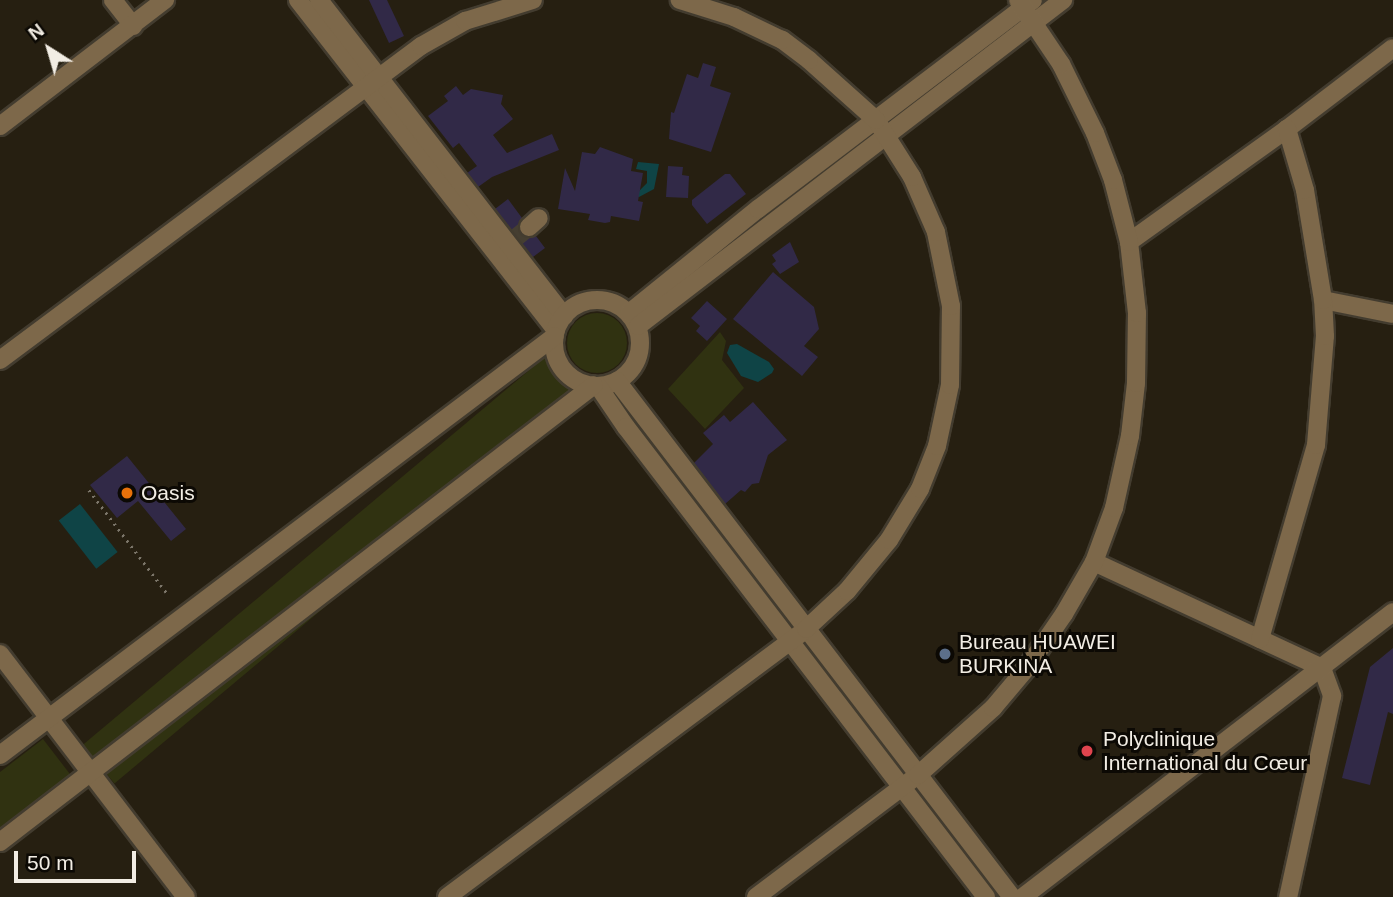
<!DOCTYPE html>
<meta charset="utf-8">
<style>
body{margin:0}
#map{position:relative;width:1393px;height:897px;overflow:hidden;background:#261f11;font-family:Arial,sans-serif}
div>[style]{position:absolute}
.green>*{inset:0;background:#303211;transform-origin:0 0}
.round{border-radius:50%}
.water>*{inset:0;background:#0f4446;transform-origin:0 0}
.building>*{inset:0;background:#312947}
.minor-tunnel>*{height:18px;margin-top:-9px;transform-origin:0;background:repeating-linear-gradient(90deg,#453e31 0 18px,transparent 0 27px)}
.path>*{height:2.5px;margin-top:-1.25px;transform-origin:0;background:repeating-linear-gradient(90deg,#7c766a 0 2px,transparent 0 7px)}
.roads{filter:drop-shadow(2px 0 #433c2f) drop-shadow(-2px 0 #433c2f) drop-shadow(0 2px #433c2f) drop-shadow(0 -2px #433c2f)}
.minor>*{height:18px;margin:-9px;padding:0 9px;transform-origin:9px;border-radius:9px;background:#7d684a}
.minor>.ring{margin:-9px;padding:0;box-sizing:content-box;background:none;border:18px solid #7d684a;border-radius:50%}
.dots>*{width:19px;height:19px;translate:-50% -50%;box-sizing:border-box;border:4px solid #0c0904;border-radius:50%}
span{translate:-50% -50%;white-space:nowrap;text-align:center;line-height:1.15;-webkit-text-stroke:6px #0c0904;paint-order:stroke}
.poi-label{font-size:21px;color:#f2ede4}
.left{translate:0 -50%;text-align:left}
.north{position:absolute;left:14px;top:14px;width:70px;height:70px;-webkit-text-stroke:5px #0c0904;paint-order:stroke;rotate:323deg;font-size:19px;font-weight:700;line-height:28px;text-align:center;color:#f2ede4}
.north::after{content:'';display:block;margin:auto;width:24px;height:32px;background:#f2ede4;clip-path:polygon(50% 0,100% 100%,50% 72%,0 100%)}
.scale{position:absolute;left:14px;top:851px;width:122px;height:32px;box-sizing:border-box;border:4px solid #f2ede4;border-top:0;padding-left:9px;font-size:21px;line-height:24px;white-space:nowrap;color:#f2ede4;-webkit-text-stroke:5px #0c0904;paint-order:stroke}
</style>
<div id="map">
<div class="green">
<i class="round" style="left:567px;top:313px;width:60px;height:60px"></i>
<i style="clip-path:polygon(720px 332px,726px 341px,722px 360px,744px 388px,705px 429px,668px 389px)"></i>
<i style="left:545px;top:357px;width:50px;height:604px;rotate:50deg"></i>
<i style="clip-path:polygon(43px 739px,73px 778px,0 833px,0 772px)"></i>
</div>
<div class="water">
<i style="clip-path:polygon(638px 162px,659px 164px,654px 189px,639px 197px,634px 196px,647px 183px,647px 171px,636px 169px)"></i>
<i style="clip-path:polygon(737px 344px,769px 362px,774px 369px,772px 373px,758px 382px,741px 376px,727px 353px,730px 345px)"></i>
<i style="left:80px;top:504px;width:61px;height:27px;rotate:52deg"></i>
</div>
<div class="building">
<i style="clip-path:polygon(369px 0,387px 0,404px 36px,389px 43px)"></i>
<i style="clip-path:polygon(703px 63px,716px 67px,710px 86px,731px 93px,711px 152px,669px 139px,671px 112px,674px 113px,687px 74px,698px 78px)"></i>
<i style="clip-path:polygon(456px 86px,463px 95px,471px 89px,503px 95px,501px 104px,513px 119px,493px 135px,507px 153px,552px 134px,559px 150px,492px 177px,478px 187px,467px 173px,477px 166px,459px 143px,453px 148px,428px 116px,448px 101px,444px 96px)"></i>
<i style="clip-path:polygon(600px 147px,633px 159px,631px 171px,643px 173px,638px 201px,643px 202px,639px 221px,611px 216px,610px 222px,605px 223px,588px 220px,590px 214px,558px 209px,565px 168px,575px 191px,582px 152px,595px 154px)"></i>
<i style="clip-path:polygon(668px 166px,683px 167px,682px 175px,689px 176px,688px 198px,666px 197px)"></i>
<i style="clip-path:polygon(725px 174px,730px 174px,746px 194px,707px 224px,692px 205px,692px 200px)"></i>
<i style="clip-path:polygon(508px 199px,522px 218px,518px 224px,520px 234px,526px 238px,536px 236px,545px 248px,533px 257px,495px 209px)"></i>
<i style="clip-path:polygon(790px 242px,799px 262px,780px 274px,772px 264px,776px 261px,772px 255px)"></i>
<i style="clip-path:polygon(773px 272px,814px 307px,819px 329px,804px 346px,818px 357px,802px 376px,733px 319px)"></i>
<i style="clip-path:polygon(707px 301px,727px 319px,707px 341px,696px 331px,700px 326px,691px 318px)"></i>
<i style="clip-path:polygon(753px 402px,787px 440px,768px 455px,759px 483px,752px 484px,745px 492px,741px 490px,725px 504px,694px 463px,713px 444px,703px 433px,724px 415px,730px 422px)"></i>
<i style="clip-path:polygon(127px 456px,186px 529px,171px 541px,138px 501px,117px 518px,90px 485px)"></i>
<i style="clip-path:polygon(1393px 648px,1393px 714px,1388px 712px,1370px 785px,1342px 778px,1370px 667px)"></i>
</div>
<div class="minor-tunnel">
<i style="left:513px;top:240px;width:21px;rotate:-39deg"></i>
</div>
<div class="path">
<i style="left:89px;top:490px;width:129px;rotate:52.9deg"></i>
</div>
<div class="roads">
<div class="minor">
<i style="left:113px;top:0;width:33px;rotate:52deg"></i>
<i style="left:298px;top:0;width:419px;rotate:52deg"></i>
<i style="left:319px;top:0;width:400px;rotate:52.2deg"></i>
<i style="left:0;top:126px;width:208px;rotate:-37.4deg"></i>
<i style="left:529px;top:227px;width:13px;rotate:-42deg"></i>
<i style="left:1129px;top:242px;width:194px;rotate:-35.6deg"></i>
<i style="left:1287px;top:129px;width:133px;rotate:-37.4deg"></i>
<i style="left:1323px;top:300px;width:71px;rotate:11.3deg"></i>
<i class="ring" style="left:554px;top:300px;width:68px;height:68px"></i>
<i style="left:629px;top:313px;width:166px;rotate:-38.9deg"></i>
<i style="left:758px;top:209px;width:345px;rotate:-37.2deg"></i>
<i style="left:638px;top:326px;width:536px;rotate:-37.49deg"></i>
<i style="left:0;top:360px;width:525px;rotate:-36.72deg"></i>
<i style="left:421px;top:46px;width:51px;rotate:-29.6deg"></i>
<i style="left:465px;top:21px;width:71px;rotate:-17.2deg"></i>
<i style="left:617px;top:381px;width:650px;rotate:52.57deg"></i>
<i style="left:598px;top:386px;width:50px;rotate:55.7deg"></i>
<i style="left:626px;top:427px;width:592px;rotate:52.55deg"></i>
<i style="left:1094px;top:562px;width:251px;rotate:24.9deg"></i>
<i style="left:1322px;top:668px;width:30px;rotate:70deg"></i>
<i style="left:1332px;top:696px;width:206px;rotate:102.3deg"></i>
<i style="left:1260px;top:639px;width:202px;rotate:-73.9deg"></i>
<i style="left:1316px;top:445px;width:109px;rotate:-85.3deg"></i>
<i style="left:1325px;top:336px;width:36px;rotate:-93deg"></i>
<i style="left:1323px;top:300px;width:111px;rotate:-99.3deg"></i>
<i style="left:1305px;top:190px;width:64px;rotate:-106.4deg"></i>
<i style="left:0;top:654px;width:306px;rotate:52.6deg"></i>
<i style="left:0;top:755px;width:695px;rotate:-37.05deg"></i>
<i style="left:0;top:842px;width:749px;rotate:-37.57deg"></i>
<i style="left:447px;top:897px;width:448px;rotate:-36.7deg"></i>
<i style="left:806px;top:629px;width:56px;rotate:-42.8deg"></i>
<i style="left:847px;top:591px;width:66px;rotate:-50.5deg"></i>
<i style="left:889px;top:540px;width:60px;rotate:-58.7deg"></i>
<i style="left:920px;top:489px;width:46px;rotate:-68.4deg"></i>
<i style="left:937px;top:446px;width:62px;rotate:-78deg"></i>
<i style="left:950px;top:385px;width:79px;rotate:-89.3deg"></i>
<i style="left:951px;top:306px;width:76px;rotate:-101.5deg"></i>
<i style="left:936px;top:232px;width:60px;rotate:-113.6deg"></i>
<i style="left:912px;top:177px;width:67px;rotate:-122.3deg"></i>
<i style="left:876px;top:120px;width:90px;rotate:-138.2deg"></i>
<i style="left:809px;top:60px;width:34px;rotate:-143deg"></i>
<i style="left:782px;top:40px;width:53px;rotate:-154.4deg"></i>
<i style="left:734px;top:17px;width:57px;rotate:-162.5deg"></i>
<i style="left:756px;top:897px;width:203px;rotate:-37deg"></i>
<i style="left:918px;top:775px;width:101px;rotate:-41.8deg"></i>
<i style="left:993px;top:708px;width:51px;rotate:-49.8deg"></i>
<i style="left:1026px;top:669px;width:67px;rotate:-55.4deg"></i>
<i style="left:1064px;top:614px;width:60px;rotate:-60deg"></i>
<i style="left:1094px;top:562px;width:58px;rotate:-69.7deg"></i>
<i style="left:1114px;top:508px;width:74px;rotate:-77.5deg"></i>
<i style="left:1130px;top:436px;width:53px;rotate:-83.5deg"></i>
<i style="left:1136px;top:383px;width:70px;rotate:-89.2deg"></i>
<i style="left:1137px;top:313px;width:71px;rotate:-96.4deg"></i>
<i style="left:1129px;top:242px;width:64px;rotate:-104.5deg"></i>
<i style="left:1113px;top:180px;width:50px;rotate:-111deg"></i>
<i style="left:1095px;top:133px;width:77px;rotate:-116.2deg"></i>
<i style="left:1061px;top:64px;width:77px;rotate:-123.9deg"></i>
<i style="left:1023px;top:897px;width:467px;rotate:-37.6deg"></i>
</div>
</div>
<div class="dots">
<i style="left:127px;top:493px;background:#e8710a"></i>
<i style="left:945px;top:654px;background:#5c6f8a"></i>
<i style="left:1087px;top:751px;background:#e0444e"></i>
</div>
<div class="poi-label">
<span class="left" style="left:141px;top:493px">Oasis</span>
<span class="left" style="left:959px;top:654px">Bureau HUAWEI<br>BURKINA</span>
<span class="left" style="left:1103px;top:751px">Polyclinique<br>International du Cœur</span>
</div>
<div class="north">N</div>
<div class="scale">50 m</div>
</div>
